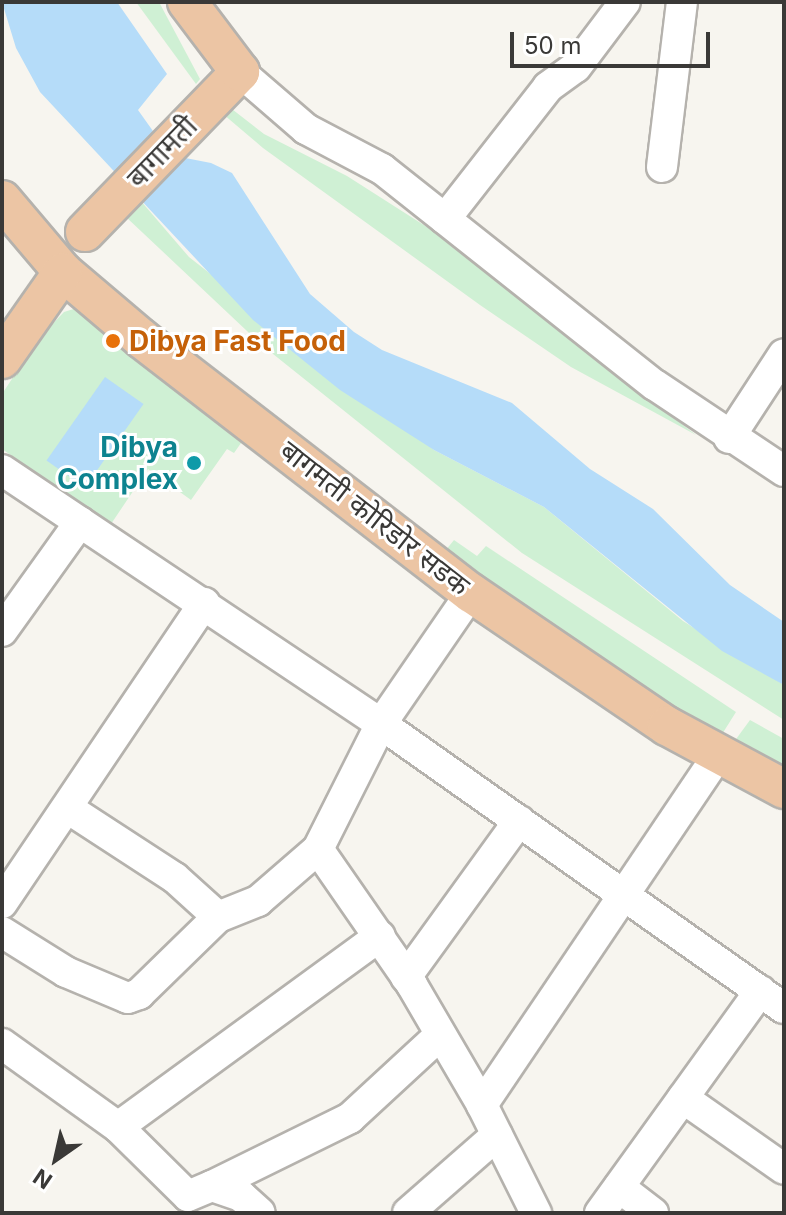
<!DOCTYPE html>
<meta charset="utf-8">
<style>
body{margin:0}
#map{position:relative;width:786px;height:1215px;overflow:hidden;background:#f7f5ef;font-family:Inter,"Noto Sans Devanagari",sans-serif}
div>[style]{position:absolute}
.green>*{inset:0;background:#cff0d4}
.water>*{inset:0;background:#b5dcf9;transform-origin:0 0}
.roads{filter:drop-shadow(2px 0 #b5b2ad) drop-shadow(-2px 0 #b5b2ad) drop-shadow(0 2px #b5b2ad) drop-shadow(0 -2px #b5b2ad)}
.minor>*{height:30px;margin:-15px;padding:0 15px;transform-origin:15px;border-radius:15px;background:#fff}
.major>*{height:38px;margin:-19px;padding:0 19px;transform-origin:19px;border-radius:19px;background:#ecc5a4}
.dots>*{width:22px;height:22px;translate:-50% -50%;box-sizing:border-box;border:4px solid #fff;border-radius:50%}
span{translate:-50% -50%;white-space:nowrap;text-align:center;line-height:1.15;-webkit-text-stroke:6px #fff;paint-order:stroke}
.street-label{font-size:28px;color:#3a3937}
.food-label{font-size:28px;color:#c56008;font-weight:700}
.left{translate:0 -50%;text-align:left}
.culture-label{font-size:28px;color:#0d838f;font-weight:700}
.right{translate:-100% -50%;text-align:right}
.frame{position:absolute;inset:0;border:4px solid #3a3937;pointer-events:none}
.north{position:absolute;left:16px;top:1119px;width:80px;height:80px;-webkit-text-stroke:6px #fff;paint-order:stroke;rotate:214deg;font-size:22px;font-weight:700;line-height:32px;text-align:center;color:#3a3937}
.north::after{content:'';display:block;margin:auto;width:28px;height:36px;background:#3a3937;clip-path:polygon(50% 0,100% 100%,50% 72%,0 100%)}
.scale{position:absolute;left:510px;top:32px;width:200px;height:36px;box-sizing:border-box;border:4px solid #3a3937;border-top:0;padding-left:10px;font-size:24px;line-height:28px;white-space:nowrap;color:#3a3937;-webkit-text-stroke:6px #fff;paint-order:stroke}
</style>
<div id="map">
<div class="green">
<i style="clip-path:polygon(136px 2px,159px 2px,200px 79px,196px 84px)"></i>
<i style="clip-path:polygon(228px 106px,264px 134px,347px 176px,430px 229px,696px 435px,571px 367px,480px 305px,263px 148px,223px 114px)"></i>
<i style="clip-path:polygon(140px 200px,189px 257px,434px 450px,544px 507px,683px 621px,784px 685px,784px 720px,522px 553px,263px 346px,126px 217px)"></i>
<i style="clip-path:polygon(80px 307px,246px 436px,234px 453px,227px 449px,191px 500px,148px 469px,111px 524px,2px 449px,2px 394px,39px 338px,64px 312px)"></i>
<i style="clip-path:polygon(454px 540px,477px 556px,486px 546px,736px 712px,719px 739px,445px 551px)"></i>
<i style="clip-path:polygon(750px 720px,784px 739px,784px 770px,731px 746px)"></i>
</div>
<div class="water">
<i style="clip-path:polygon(2px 2px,117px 2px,167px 74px,138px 110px,170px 155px,211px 163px,232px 173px,310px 294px,354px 332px,382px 350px,512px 403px,590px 469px,653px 509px,730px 585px,784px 622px,784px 685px,722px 651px,544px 507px,434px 450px,340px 390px,253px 320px,40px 92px,16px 48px)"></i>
<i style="left:105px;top:377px;width:47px;height:102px;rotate:35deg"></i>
</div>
<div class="roads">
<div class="minor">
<i style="left:240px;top:72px;width:87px;rotate:40.8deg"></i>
<i style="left:306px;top:129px;width:86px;rotate:27.8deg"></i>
<i style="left:382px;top:169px;width:348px;rotate:38.4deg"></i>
<i style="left:655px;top:385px;width:155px;rotate:33.7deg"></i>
<i style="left:662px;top:167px;width:166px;rotate:-83.1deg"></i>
<i style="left:445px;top:219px;width:167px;rotate:-52deg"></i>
<i style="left:548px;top:87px;width:34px;rotate:-36deg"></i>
<i style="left:576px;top:67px;width:81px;rotate:-53deg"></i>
<i style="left:729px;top:438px;width:100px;rotate:-56.8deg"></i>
<i style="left:2px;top:470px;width:456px;rotate:33.8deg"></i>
<i style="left:381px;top:724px;width:493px;rotate:35.2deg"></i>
<i style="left:2px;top:631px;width:134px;rotate:-54.4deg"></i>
<i style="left:69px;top:809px;width:126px;rotate:33.1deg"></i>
<i style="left:175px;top:878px;width:58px;rotate:42.2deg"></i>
<i style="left:218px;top:917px;width:43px;rotate:-21.8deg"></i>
<i style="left:258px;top:901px;width:79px;rotate:-40.9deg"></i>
<i style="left:318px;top:849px;width:140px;rotate:-63.3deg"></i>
<i style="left:381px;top:724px;width:159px;rotate:-55.5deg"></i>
<i style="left:318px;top:849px;width:165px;rotate:55.3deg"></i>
<i style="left:412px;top:985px;width:139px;rotate:59.7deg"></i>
<i style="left:482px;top:1105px;width:121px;rotate:63.4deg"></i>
<i style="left:2px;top:903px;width:362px;rotate:-56deg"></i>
<i style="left:2px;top:932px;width:75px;rotate:32deg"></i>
<i style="left:66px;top:972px;width:67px;rotate:22.8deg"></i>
<i style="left:128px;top:998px;width:12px;rotate:-20deg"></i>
<i style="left:139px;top:994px;width:110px;rotate:-44.3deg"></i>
<i style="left:406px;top:977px;width:193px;rotate:-54.1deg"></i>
<i style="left:2px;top:1044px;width:143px;rotate:35.6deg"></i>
<i style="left:118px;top:1127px;width:98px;rotate:44.6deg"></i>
<i style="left:188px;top:1196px;width:26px;rotate:-23deg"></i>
<i style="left:212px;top:1186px;width:31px;rotate:19deg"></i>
<i style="left:241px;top:1196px;width:25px;rotate:42deg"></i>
<i style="left:683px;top:1098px;width:123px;rotate:35.1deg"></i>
<i style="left:482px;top:1105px;width:420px;rotate:-56deg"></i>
<i style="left:118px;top:1127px;width:324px;rotate:-36.1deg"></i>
<i style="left:212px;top:1186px;width:154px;rotate:-26.2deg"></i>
<i style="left:350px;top:1118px;width:122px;rotate:-42.7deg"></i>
<i style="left:619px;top:1187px;width:43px;rotate:37.4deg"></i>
<i style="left:408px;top:1213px;width:118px;rotate:-41.2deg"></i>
<i style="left:600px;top:1213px;width:274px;rotate:-54.2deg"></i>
</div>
<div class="major">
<i style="left:2px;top:200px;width:94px;rotate:49.7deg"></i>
<i style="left:63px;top:272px;width:104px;rotate:40.3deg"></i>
<i style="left:142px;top:339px;width:416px;rotate:37.7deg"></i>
<i style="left:471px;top:593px;width:237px;rotate:34.2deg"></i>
<i style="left:667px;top:726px;width:133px;rotate:28.3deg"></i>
<i style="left:85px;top:232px;width:223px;rotate:-45.9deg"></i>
<i style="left:240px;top:72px;width:88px;rotate:-127.1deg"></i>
<i style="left:2px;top:359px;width:106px;rotate:-55deg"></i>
</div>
</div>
<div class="dots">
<i style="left:113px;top:341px;background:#e8710a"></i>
<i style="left:194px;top:463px;background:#0f9aa8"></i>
</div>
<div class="street-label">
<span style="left:162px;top:152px;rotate:-46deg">बागामती</span>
<span style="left:375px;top:518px;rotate:38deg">बागमती कोरिडोर सडक</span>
</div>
<div class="food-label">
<span class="left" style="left:129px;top:341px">Dibya Fast Food</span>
</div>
<div class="culture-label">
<span class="right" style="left:178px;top:463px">Dibya<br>Complex</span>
</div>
<div class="frame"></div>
<div class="north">N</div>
<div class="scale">50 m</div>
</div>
